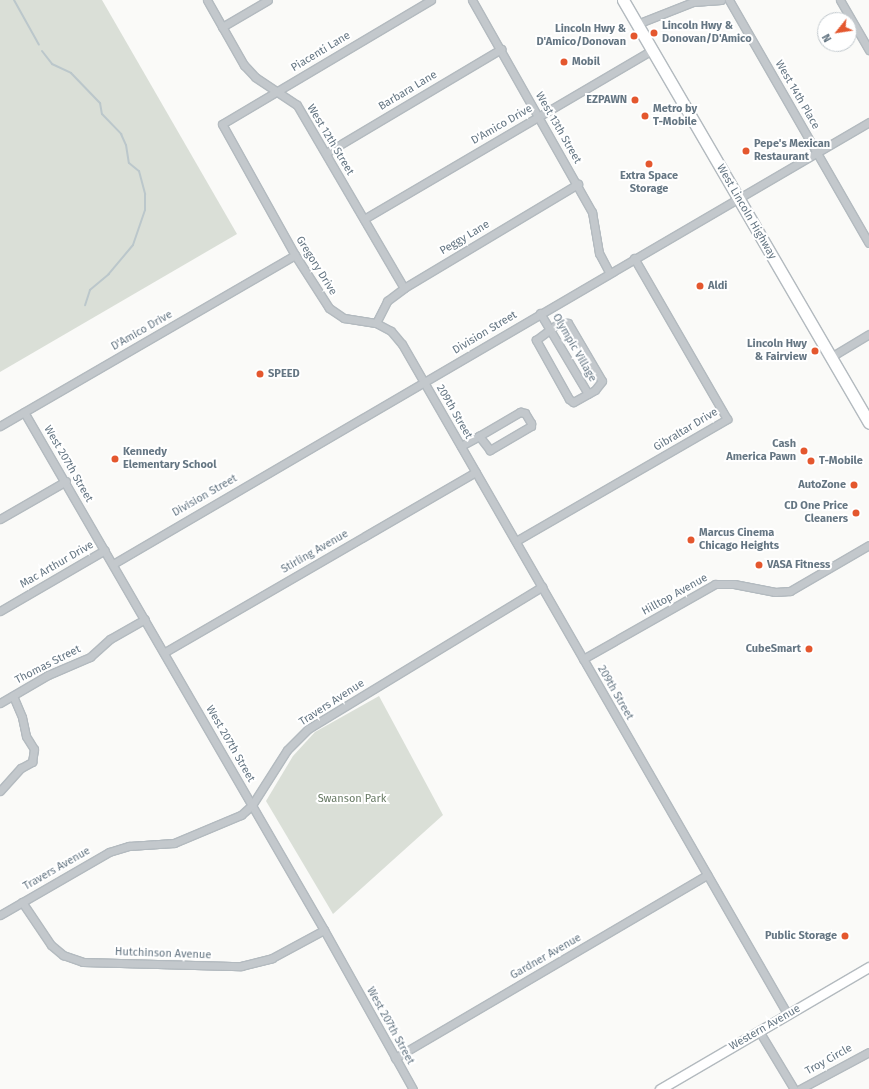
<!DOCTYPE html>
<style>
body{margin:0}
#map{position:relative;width:869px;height:1089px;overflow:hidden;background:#fafaf8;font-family:"Fira Sans",sans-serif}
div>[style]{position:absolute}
.green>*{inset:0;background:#dadfd7}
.stream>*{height:2px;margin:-1px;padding:0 1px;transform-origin:1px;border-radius:1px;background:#bbc7cb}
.roads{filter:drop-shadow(1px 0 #b3babf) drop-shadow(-1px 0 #b3babf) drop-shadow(0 1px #b3babf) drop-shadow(0 -1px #b3babf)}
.street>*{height:7px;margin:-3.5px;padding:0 3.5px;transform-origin:3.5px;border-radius:3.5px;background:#c3c8cc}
.secondary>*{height:9px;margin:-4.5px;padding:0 4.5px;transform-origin:4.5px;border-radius:4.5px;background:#fff}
.primary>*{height:11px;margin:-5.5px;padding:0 5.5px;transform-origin:5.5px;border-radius:5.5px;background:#fff}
.dots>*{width:11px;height:11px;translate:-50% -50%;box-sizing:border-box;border:2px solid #fff;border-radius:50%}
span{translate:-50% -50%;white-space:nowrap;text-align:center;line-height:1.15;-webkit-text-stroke:4px #fff;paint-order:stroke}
.poi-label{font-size:11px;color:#657683;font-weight:700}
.left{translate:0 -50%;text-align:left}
.right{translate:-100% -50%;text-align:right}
.street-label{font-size:11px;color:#657683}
.park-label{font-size:11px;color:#687a64}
.north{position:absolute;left:817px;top:12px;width:40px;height:40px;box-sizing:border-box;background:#fff;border:1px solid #c1c8cd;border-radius:50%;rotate:240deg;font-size:11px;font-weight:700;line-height:16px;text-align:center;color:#657683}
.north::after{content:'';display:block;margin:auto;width:14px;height:18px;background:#e4572e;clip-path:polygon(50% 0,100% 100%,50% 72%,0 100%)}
</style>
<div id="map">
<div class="green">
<i style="clip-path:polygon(0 0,102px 0,237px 234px,0 372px)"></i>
<i style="clip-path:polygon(379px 696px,443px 815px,333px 914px,266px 801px,293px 756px,315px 732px)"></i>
</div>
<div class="stream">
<i style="left:14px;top:0;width:51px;rotate:60.9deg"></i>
<i style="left:42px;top:51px;width:16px;rotate:52deg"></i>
<i style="left:52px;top:64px;width:21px;rotate:25deg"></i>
<i style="left:71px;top:73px;width:42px;rotate:46deg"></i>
<i style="left:100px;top:103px;width:11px;rotate:80deg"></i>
<i style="left:102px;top:114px;width:28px;rotate:46deg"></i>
<i style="left:121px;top:134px;width:12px;rotate:66deg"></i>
<i style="left:126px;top:145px;width:18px;rotate:81deg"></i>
<i style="left:129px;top:163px;width:13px;rotate:39deg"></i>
<i style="left:139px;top:171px;width:24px;rotate:75deg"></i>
<i style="left:145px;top:194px;width:16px;rotate:90deg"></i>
<i style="left:145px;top:210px;width:37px;rotate:109deg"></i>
<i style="left:133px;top:245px;width:38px;rotate:130deg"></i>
<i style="left:109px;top:274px;width:25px;rotate:140deg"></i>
<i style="left:90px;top:290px;width:16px;rotate:108deg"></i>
</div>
<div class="roads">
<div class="street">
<i style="left:207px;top:0;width:75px;rotate:60.4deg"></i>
<i style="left:244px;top:65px;width:16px;rotate:47deg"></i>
<i style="left:255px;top:77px;width:50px;rotate:33.7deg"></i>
<i style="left:297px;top:105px;width:212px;rotate:59.7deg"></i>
<i style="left:431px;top:0;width:243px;rotate:149.3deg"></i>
<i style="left:222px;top:124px;width:150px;rotate:60.9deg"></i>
<i style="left:295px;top:255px;width:63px;rotate:57.3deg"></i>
<i style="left:329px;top:308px;width:18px;rotate:34deg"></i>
<i style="left:344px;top:318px;width:32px;rotate:9deg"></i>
<i style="left:376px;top:323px;width:17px;rotate:28deg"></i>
<i style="left:391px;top:331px;width:17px;rotate:50deg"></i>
<i style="left:402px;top:344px;width:774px;rotate:60.09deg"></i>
<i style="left:472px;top:0;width:244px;rotate:60.5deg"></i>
<i style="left:592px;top:212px;width:42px;rotate:80.3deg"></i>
<i style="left:599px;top:253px;width:21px;rotate:62deg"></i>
<i style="left:729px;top:0;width:280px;rotate:60.1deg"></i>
<i style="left:840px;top:0;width:58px;rotate:59.9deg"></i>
<i style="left:637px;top:24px;width:60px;rotate:-21.4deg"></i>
<i style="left:693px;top:2px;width:28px;rotate:-4deg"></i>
<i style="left:222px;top:27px;width:53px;rotate:-30.4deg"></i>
<i style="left:326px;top:153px;width:204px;rotate:-30.7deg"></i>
<i style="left:364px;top:219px;width:334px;rotate:-30.4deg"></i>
<i style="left:540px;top:313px;width:94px;rotate:59.3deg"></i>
<i style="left:560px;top:322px;width:8px;rotate:7deg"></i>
<i style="left:568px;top:323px;width:67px;rotate:59.6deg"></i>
<i style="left:602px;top:381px;width:11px;rotate:128deg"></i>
<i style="left:595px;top:390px;width:25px;rotate:151deg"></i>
<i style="left:573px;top:402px;width:5px;rotate:-143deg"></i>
<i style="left:569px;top:399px;width:68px;rotate:-119.2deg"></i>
<i style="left:536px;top:340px;width:30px;rotate:-37deg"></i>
<i style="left:376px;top:323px;width:25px;rotate:-63deg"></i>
<i style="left:387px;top:301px;width:21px;rotate:-37deg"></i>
<i style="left:404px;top:288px;width:203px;rotate:-30.9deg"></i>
<i style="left:831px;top:357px;width:44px;rotate:-31.2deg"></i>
<i style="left:24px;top:412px;width:599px;rotate:59.92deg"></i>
<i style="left:324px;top:930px;width:182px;rotate:60.8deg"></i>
<i style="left:0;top:426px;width:341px;rotate:-30.1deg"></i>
<i style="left:461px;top:446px;width:21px;rotate:-29deg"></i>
<i style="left:479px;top:436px;width:48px;rotate:-30.3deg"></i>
<i style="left:520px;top:412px;width:5px;rotate:11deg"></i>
<i style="left:525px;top:413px;width:12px;rotate:59deg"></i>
<i style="left:531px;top:423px;width:3px;rotate:90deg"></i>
<i style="left:531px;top:426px;width:48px;rotate:149.7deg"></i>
<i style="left:490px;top:450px;width:18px;rotate:-128deg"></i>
<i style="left:0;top:519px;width:76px;rotate:-29.9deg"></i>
<i style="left:516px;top:541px;width:244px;rotate:-30deg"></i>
<i style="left:727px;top:419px;width:186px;rotate:-120deg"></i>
<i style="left:113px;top:564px;width:876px;rotate:-30.31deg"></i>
<i style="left:0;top:611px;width:121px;rotate:-30.2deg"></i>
<i style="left:165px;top:652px;width:359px;rotate:-30.1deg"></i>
<i style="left:583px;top:659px;width:152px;rotate:-29.6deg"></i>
<i style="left:715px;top:584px;width:19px"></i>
<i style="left:734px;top:584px;width:42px;rotate:11deg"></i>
<i style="left:775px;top:592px;width:15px;rotate:-4deg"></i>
<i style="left:790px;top:591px;width:91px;rotate:-30.2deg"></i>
<i style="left:0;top:703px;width:56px;rotate:-30.3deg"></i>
<i style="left:48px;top:675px;width:46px;rotate:-23.2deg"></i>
<i style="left:90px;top:657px;width:27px;rotate:-42deg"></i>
<i style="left:110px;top:639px;width:40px;rotate:-29.7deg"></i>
<i style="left:0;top:791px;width:31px;rotate:-48deg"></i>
<i style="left:21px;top:768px;width:13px;rotate:-29deg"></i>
<i style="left:32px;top:762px;width:13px;rotate:-81deg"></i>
<i style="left:34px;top:749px;width:15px;rotate:-122deg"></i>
<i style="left:26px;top:736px;width:19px;rotate:-102deg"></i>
<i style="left:22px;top:717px;width:23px;rotate:-113deg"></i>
<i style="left:22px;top:902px;width:52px;rotate:56deg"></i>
<i style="left:51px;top:945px;width:16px;rotate:40deg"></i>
<i style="left:63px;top:955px;width:21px;rotate:19deg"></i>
<i style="left:83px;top:962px;width:158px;rotate:1.5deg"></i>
<i style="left:241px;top:966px;width:32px;rotate:-14deg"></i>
<i style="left:272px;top:958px;width:59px;rotate:-28.3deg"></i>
<i style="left:0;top:915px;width:126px;rotate:-30deg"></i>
<i style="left:109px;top:852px;width:21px;rotate:-17deg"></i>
<i style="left:129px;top:846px;width:45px;rotate:-3.8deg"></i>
<i style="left:174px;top:843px;width:73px;rotate:-22.7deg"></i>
<i style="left:241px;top:815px;width:15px;rotate:-42deg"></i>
<i style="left:252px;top:805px;width:65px;rotate:-57.5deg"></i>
<i style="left:287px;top:750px;width:30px;rotate:-45deg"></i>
<i style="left:308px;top:729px;width:274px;rotate:-31.3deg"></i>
<i style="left:759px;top:1031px;width:68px;rotate:58.9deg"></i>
<i style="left:395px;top:1058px;width:362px;rotate:-30.4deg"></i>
<i style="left:800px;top:1089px;width:78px;rotate:-28.2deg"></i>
</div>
<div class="secondary">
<i style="left:660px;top:1089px;width:242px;rotate:-30.3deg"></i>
</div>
<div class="primary">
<i style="left:623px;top:0;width:489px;rotate:59.8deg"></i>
</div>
</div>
<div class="dots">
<i style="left:654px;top:33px;background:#e4572e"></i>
<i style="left:634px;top:36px;background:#e4572e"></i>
<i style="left:564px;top:62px;background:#e4572e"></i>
<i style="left:635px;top:100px;background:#e4572e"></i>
<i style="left:645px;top:116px;background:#e4572e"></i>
<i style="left:746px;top:151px;background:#e4572e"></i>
<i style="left:649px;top:164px;background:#e4572e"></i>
<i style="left:700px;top:286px;background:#e4572e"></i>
<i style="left:815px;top:351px;background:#e4572e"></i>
<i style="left:260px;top:374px;background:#e4572e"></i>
<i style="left:804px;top:451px;background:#e4572e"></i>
<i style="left:115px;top:459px;background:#e4572e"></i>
<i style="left:811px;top:461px;background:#e4572e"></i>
<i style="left:854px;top:485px;background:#e4572e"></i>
<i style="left:856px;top:513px;background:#e4572e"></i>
<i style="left:691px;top:540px;background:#e4572e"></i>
<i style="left:759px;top:565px;background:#e4572e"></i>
<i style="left:809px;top:649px;background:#e4572e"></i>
<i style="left:845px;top:936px;background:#e4572e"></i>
</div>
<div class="poi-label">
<span class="left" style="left:662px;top:33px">Lincoln Hwy &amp;<br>Donovan/D'Amico</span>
<span class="right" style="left:626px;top:36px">Lincoln Hwy &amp;<br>D'Amico/Donovan</span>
<span class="left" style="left:572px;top:62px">Mobil</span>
<span class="right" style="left:627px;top:100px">EZPAWN</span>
<span class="left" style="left:653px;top:116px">Metro by<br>T-Mobile</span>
<span class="left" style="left:754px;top:151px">Pepe's Mexican<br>Restaurant</span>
<span style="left:649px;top:183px">Extra Space<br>Storage</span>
<span class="left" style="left:708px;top:286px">Aldi</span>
<span class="right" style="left:807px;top:351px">Lincoln Hwy<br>&amp; Fairview</span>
<span class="left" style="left:268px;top:374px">SPEED</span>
<span class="right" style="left:796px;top:451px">Cash<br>America Pawn</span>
<span class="left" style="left:123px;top:459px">Kennedy<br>Elementary School</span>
<span class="left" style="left:819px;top:461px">T-Mobile</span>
<span class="right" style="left:846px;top:485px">AutoZone</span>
<span class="right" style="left:848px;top:513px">CD One Price<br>Cleaners</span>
<span class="left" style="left:699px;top:540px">Marcus Cinema<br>Chicago Heights</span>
<span class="left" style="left:767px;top:565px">VASA Fitness</span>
<span class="right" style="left:801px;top:649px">CubeSmart</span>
<span class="right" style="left:837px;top:936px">Public Storage</span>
</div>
<div class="street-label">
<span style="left:321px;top:52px;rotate:-31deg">Piacenti Lane</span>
<span style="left:408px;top:91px;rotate:-31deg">Barbara Lane</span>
<span style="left:797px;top:95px;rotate:60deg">West 14th Place</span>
<span style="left:502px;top:125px;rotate:-30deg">D'Amico Drive</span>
<span style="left:558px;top:128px;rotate:60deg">West 13th Street</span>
<span style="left:330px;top:140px;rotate:59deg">West 12th Street</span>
<span style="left:746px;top:212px;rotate:60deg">West Lincoln Highway</span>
<span style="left:465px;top:238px;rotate:-31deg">Peggy Lane</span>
<span style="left:316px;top:266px;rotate:58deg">Gregory Drive</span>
<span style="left:142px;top:331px;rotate:-30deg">D'Amico Drive</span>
<span style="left:485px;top:333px;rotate:-31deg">Division Street</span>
<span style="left:574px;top:348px;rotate:60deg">Olympic Village</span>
<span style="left:454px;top:412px;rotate:60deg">209th Street</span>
<span style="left:686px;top:430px;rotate:-31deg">Gibraltar Drive</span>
<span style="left:68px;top:464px;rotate:60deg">West 207th Street</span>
<span style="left:205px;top:496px;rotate:-30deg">Division Street</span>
<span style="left:315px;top:552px;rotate:-30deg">Stirling Avenue</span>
<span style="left:57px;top:565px;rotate:-30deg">Mac Arthur Drive</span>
<span style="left:675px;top:595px;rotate:-29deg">Hilltop Avenue</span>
<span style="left:48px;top:665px;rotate:-27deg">Thomas Street</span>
<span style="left:615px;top:693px;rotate:60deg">209th Street</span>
<span style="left:332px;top:703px;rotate:-33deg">Travers Avenue</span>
<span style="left:230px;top:744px;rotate:60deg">West 207th Street</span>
<span style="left:57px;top:869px;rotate:-30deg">Travers Avenue</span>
<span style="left:163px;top:954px;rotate:2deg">Hutchinson Avenue</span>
<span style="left:546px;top:957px;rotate:-30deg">Gardner Avenue</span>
<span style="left:390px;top:1026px;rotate:61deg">West 207th Street</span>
<span style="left:765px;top:1028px;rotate:-30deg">Western Avenue</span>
<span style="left:829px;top:1060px;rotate:-29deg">Troy Circle</span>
</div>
<div class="park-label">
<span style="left:352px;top:799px">Swanson Park</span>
</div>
<div class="north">N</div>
</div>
